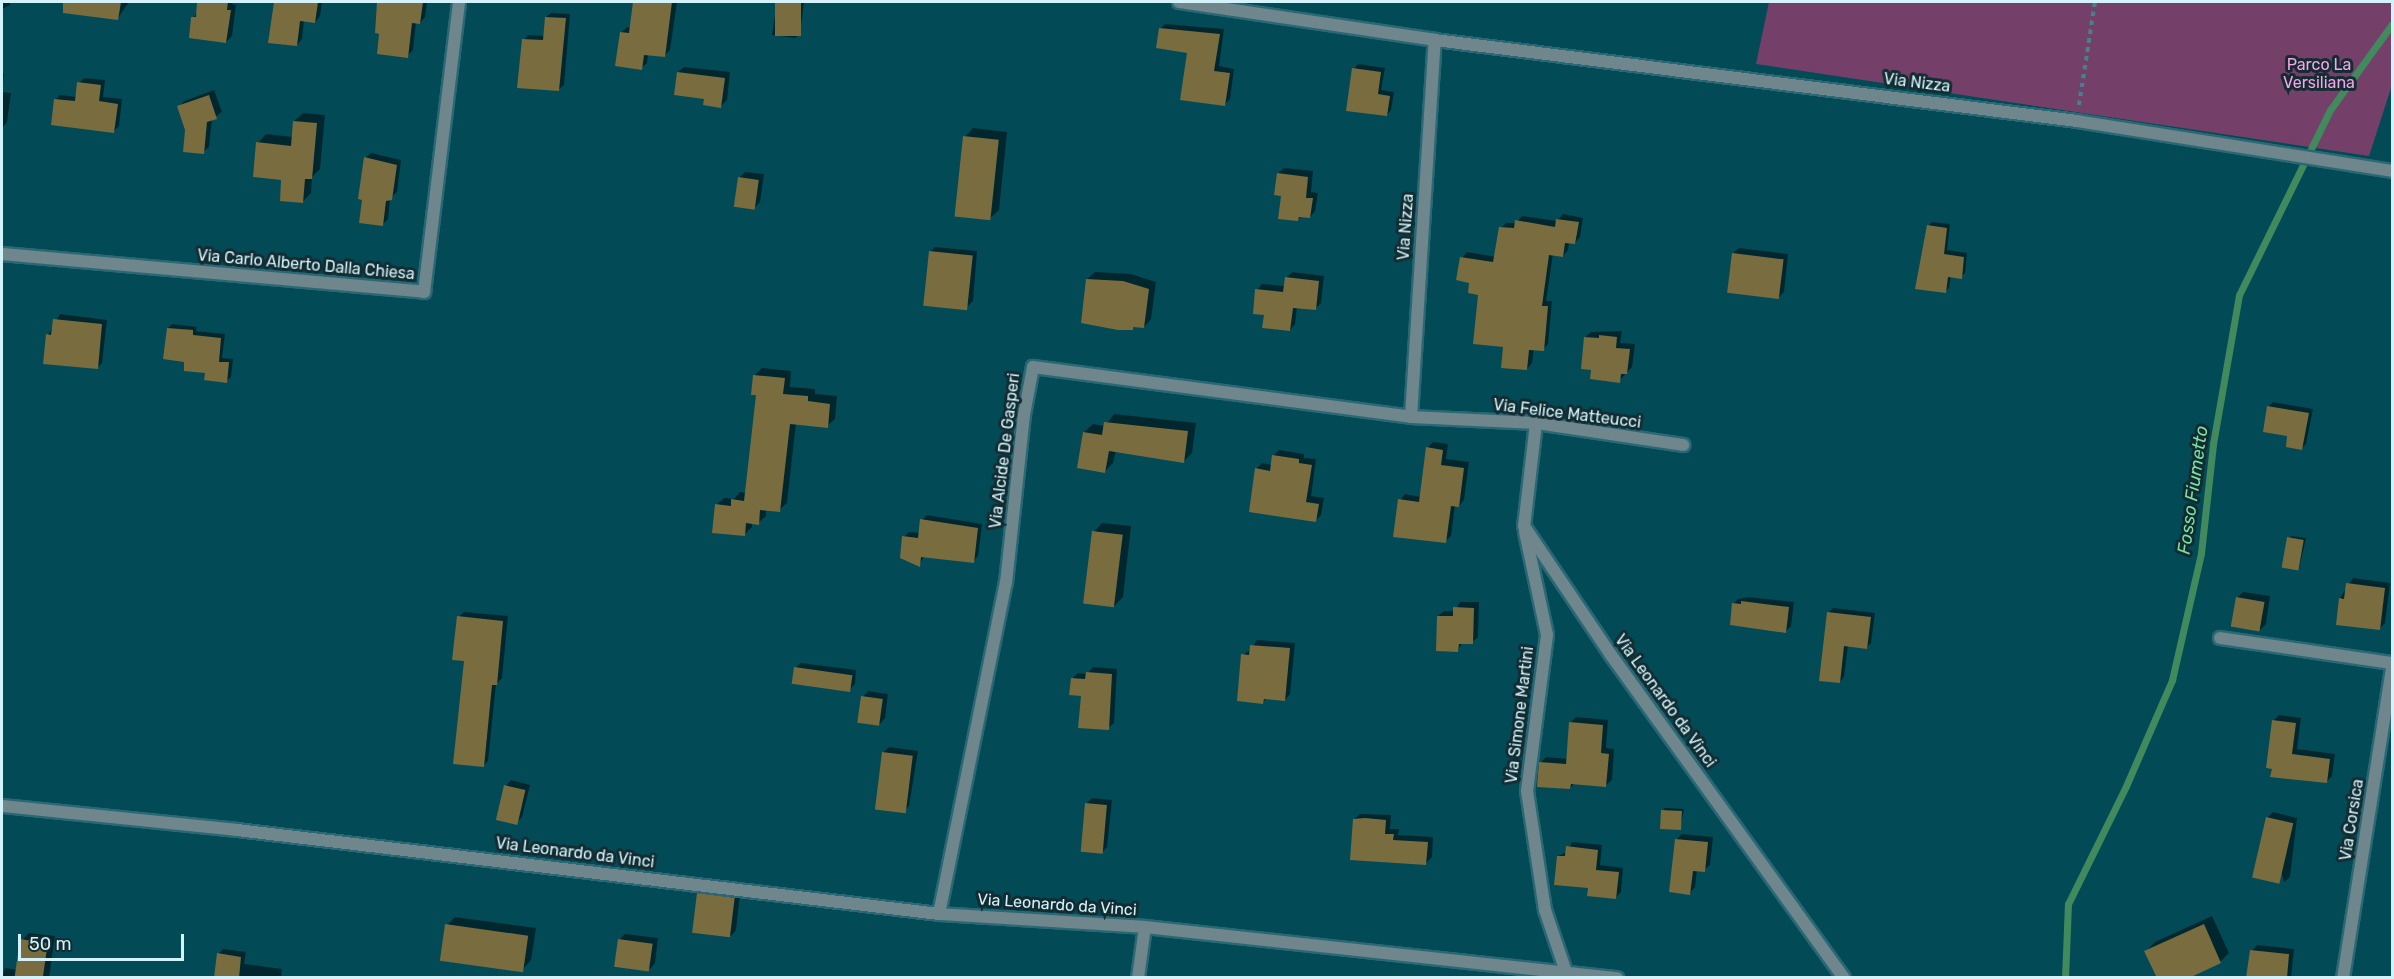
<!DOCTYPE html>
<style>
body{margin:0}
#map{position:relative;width:2394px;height:979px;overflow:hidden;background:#034a57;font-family:Rubik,sans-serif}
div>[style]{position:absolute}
.green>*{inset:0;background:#74406a}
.shadow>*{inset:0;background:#0007}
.stream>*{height:7px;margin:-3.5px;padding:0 3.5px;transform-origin:3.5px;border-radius:3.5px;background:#418a5d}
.building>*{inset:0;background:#796c3f;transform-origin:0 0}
.path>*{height:4px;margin-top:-2px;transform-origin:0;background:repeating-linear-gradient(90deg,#47818c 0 4.5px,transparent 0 9px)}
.roads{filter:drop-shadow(2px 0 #296874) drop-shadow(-2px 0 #296874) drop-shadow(0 2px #296874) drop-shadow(0 -2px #296874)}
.street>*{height:12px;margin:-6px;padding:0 6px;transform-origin:6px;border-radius:6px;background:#6e868c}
span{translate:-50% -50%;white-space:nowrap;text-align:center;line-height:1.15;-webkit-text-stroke:6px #132c32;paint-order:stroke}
.park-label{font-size:16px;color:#f9a3e8}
.street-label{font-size:16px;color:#d4f2f9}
.water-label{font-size:18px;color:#7ce0a0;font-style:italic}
.frame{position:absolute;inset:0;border:3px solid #d4f2f9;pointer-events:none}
.scale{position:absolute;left:18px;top:934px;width:166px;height:27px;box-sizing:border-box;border:3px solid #d4f2f9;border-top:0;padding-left:8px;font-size:18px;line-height:21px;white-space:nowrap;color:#d4f2f9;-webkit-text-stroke:4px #132c32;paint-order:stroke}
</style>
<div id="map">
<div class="green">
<i style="clip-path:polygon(1769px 2px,2392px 2px,2392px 85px,2369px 156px,1756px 64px)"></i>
</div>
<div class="shadow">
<i style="clip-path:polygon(2px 2px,10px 2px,10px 5px,2px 9px)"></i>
<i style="clip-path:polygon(82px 2px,129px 2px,118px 18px,81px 14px)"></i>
<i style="clip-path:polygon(199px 2px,233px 2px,232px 4px,236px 5px,232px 36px,226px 42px,193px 18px,198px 12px)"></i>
<i style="clip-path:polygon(275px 2px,322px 2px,320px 16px,315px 22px,304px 20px,302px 39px,297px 45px,270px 41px)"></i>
<i style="clip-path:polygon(379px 2px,427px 2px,425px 17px,420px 23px,416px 22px,413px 50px,407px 56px,381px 33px,377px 32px)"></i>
<i style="clip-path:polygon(634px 2px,677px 2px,670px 50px,664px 56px,648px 54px,647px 63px,641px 68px,621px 33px,627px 27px,631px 28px)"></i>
<i style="clip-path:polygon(777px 2px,804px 2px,800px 34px,795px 38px,772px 35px)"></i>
<i style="clip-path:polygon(551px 13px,570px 14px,564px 85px,559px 89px,524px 40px,528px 35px,544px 36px,546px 17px)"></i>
<i style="clip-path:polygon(1165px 24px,1224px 29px,1219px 66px,1234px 69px,1230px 99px,1224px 105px,1188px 51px,1160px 29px)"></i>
<i style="clip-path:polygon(1358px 64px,1385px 68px,1381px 90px,1394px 92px,1391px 110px,1387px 115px,1354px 69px)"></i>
<i style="clip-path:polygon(684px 67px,730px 72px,727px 100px,721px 106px,705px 97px,678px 72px)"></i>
<i style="clip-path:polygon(2px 73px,4px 74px,2px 92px,11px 93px,7px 122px,2px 128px)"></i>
<i style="clip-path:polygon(84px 78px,105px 80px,103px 97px,122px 99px,119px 126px,114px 131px,55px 100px,60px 95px,77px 97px,79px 83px)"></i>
<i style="clip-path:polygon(214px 90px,222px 112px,212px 119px,209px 147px,203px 152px,186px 130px,179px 107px,184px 101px)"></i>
<i style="clip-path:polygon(303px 113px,325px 115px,320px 169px,312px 177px,311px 193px,302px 202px,258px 143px,266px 134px,293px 137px,294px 121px)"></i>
<i style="clip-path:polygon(973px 128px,1007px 132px,999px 210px,990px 218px,965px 137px)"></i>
<i style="clip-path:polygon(371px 153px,401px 160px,397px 192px,390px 198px,388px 219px,382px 225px,365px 158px)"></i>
<i style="clip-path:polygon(1284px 168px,1313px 171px,1311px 192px,1318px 193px,1315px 211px,1310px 217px,1302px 216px,1298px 220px,1278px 173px)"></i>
<i style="clip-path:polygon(745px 172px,764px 174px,760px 202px,754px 208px,739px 178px)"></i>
<i style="clip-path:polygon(1563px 214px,1583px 218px,1580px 237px,1575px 243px,1569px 242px,1568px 250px,1563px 256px,1553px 254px,1546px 301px,1552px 301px,1548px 344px,1543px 349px,1534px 349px,1532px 363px,1527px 369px,1504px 346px,1479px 293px,1470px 281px,1462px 258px,1467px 252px,1496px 257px,1501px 228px,1506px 223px,1516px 223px,1522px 216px,1557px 221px)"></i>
<i style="clip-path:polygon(1932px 222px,1950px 224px,1947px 250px,1967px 253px,1965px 273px,1961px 277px,1951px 275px,1949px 288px,1945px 292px,1928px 226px)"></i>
<i style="clip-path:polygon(935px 247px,977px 251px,973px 301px,968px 306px,930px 252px)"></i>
<i style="clip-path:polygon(1739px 248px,1788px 254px,1784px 292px,1779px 297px,1733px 253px)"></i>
<i style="clip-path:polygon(1095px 272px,1131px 274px,1156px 282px,1151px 319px,1144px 327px,1135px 325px,1132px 328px,1087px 279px)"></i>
<i style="clip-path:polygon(1292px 272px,1324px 276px,1321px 303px,1315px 309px,1297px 307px,1295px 324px,1290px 330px,1265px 314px,1257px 290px,1262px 284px,1285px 286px,1286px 278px)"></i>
<i style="clip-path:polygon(60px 314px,107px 320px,102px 363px,97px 368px,48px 335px)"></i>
<i style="clip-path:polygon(172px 324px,197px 327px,196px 331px,225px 334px,222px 358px,233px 359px,231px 377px,226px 381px,186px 361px,168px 328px)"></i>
<i style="clip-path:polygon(1622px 331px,1620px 343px,1635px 344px,1632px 367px,1619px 381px,1592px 369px,1585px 337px,1591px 332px)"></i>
<i style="clip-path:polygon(762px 368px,791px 371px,790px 387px,815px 389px,815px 394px,837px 396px,835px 419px,827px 426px,796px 423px,787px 503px,779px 510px,766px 509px,766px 516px,758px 523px,752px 523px,752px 527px,744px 535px,716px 505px,724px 498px,734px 499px,740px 492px,746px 493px,757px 394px,754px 376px)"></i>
<i style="clip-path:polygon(2273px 402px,2313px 409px,2306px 444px,2301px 449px,2268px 407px)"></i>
<i style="clip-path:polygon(1114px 414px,1196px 423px,1192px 453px,1183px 462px,1116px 450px,1113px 463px,1105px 471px,1084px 432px,1093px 424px,1105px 426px)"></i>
<i style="clip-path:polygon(1433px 442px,1448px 444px,1446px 459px,1469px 462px,1464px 500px,1459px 506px,1455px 505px,1451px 536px,1445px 541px,1400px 500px,1405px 494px,1421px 497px,1427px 448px)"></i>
<i style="clip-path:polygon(1279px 450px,1304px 454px,1304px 458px,1316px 459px,1311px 496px,1324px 498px,1321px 515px,1316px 520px,1256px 469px,1262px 463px,1272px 465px,1273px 456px)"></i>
<i style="clip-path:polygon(927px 515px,982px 524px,978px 556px,973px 561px,924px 556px,919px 566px,904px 537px,909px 532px,920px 533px,922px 520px)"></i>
<i style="clip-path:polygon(1102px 523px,1131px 526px,1123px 597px,1114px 606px,1094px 532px)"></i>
<i style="clip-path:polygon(2291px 536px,2306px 538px,2299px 569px,2289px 538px)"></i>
<i style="clip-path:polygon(2353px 578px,2390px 583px,2385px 623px,2379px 629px,2340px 598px)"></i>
<i style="clip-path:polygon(2243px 592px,2270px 596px,2266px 624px,2260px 630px,2237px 598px)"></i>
<i style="clip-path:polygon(1748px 597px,1794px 602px,1791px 626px,1786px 631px,1733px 604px,1738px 599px)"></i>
<i style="clip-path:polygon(1460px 602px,1479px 602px,1478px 637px,1472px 642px,1463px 642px,1457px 651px,1438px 616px,1444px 611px,1455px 611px)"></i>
<i style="clip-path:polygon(1833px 608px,1875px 613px,1871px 643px,1867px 647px,1848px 645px,1844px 677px,1840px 682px,1828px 613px)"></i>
<i style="clip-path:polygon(464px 612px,508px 616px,502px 678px,496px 684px,488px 761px,483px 766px,459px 617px)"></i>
<i style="clip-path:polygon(1257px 640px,1295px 643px,1290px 694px,1285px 700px,1267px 698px,1263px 702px,1243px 655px,1251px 649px)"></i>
<i style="clip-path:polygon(801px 663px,856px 670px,855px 684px,849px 690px,795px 668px)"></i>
<i style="clip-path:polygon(1093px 667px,1117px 669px,1114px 723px,1108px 728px,1073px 678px,1078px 673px,1087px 674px)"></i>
<i style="clip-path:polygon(868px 691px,888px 694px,885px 718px,880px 724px,863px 697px)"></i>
<i style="clip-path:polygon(2279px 715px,2301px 718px,2297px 749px,2335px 754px,2332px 776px,2326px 782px,2272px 775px,2273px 721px)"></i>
<i style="clip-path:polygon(1576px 717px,1608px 720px,1606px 748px,1614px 749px,1612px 780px,1606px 785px,1575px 783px,1570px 788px,1541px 762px,1546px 757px,1568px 759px,1570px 723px)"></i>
<i style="clip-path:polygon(889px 747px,918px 751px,909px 806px,903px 811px,883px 753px)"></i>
<i style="clip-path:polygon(511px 780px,530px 785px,522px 817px,516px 823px,506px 786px)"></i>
<i style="clip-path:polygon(1092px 798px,1112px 800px,1107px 847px,1101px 853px,1086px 804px)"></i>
<i style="clip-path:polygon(1665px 808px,1684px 809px,1680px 829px,1663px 810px)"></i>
<i style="clip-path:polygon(2273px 812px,2297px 818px,2290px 877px,2284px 882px,2267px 818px)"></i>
<i style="clip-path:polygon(1360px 814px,1391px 815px,1390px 829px,1399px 829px,1398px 835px,1433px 837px,1432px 857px,1426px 863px,1354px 819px)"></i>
<i style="clip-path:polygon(1682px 834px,1713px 837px,1710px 865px,1704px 870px,1697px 870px,1695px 887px,1690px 893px,1676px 840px)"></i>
<i style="clip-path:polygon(1572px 842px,1602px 845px,1600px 865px,1623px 868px,1621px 892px,1616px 897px,1590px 887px,1558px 856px,1567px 852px)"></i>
<i style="clip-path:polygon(704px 888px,740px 893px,736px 930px,731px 936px,698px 894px)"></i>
<i style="clip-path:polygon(2212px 916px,2229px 953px,2221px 961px,2185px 978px,2146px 951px,2155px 942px)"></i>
<i style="clip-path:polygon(455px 917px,536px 928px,531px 960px,523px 969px,447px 925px)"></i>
<i style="clip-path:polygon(29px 933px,55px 936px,49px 978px,2px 978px,5px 968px,18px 970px,22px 940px)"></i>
<i style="clip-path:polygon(625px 934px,658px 938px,655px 963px,650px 969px,620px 939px)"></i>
<i style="clip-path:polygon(2257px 945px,2294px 949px,2291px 978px,2247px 978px,2252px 951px)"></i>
<i style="clip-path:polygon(223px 949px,246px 952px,244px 964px,282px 969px,281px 978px,215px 978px,218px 954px)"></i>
</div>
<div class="stream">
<i style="left:2065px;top:978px;width:74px;rotate:-87.7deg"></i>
<i style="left:2068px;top:904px;width:131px;rotate:-63.8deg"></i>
<i style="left:2126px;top:786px;width:116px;rotate:-66.5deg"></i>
<i style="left:2172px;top:680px;width:130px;rotate:-77.1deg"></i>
<i style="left:2201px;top:553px;width:110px;rotate:-83.7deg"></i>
<i style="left:2213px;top:444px;width:151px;rotate:-80.1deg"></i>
<i style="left:2239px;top:295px;width:206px;rotate:-63.8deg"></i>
<i style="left:2330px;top:110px;width:106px;rotate:-54.2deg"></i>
</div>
<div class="building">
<i style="clip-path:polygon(63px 2px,121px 2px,118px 20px,63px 13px)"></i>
<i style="clip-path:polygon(197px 2px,228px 2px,227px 10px,231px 10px,226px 43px,189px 38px,191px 17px,196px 17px)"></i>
<i style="clip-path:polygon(274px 2px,318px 2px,315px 23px,300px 21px,297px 46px,268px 43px)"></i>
<i style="clip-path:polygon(377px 2px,423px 2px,420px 24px,412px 23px,408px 58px,377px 54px,379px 34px,375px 33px)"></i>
<i style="clip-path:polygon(633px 2px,672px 2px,665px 57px,644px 55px,642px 70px,615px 66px,620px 32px,629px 33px)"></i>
<i style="left:775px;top:2px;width:26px;height:34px"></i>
<i style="clip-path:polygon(545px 17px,566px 18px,559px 91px,517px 88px,522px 39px,543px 40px)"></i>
<i style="clip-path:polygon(1159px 28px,1220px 34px,1214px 71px,1230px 73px,1225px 106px,1180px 100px,1187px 53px,1156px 48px)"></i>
<i style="clip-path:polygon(1352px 68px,1381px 72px,1378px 94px,1390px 96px,1387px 116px,1346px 111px)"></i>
<i style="clip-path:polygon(677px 72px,725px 78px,721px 108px,703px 105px,704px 99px,674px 95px)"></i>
<i style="clip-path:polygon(77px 82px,101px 85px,99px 101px,118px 104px,114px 133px,51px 125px,54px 99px,75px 101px)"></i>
<i style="clip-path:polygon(209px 95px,217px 119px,207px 122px,204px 154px,183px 152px,185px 130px,177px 106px)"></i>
<i style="clip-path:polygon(293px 121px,317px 123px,312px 179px,305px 179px,303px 203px,280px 201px,281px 180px,253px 177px,256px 142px,291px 146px)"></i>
<i style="left:963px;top:136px;width:36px;height:81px;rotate:6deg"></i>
<i style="clip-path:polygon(364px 157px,397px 165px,392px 200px,386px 201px,383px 226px,359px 223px,362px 200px,358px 199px)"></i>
<i style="clip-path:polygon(1277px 173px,1308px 177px,1306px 198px,1313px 198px,1310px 218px,1299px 217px,1298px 221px,1278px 219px,1281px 196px,1274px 195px)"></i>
<i style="left:738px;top:177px;width:21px;height:30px;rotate:8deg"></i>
<i style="clip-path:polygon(1556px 219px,1579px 222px,1575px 244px,1565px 243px,1563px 257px,1549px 255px,1542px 306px,1548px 306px,1544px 351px,1529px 350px,1527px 370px,1501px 368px,1503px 347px,1473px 344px,1478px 295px,1468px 293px,1469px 283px,1456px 280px,1460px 257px,1493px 262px,1499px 227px,1514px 228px,1515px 220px,1555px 227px)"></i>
<i style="clip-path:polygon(1927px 225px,1947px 228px,1944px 254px,1964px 257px,1962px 279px,1948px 277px,1946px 293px,1915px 289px)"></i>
<i style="left:929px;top:251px;width:44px;height:55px;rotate:6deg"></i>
<i style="left:1732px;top:253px;width:52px;height:40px;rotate:7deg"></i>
<i style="clip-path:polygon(1285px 277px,1319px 281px,1316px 310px,1293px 308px,1290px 331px,1262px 328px,1264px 315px,1253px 314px,1255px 289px,1283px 292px)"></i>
<i style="clip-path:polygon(1086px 279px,1123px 281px,1149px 289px,1144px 328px,1133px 327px,1133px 330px,1118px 330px,1081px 323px)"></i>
<i style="clip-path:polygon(53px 319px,102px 324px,98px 369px,43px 364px,46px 334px,51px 335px)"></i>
<i style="clip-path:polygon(167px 328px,193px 330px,193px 335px,221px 338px,219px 362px,229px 362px,227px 383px,204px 380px,205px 373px,184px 371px,184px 362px,163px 359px)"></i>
<i style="clip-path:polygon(1599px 335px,1617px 337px,1616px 348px,1630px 349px,1627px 374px,1621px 374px,1620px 383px,1590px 379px,1591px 370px,1581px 369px,1584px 337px,1599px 338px)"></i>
<i style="clip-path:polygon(753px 375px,785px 378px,783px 394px,808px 396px,808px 401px,830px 404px,828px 428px,790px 424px,780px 512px,760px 510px,759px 525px,746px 523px,745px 536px,712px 533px,715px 504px,731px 506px,731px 499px,744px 501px,756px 395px,751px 395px)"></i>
<i style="clip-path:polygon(2267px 406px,2309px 413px,2302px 450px,2286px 447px,2287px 436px,2263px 432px)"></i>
<i style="clip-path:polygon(1104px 422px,1188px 431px,1184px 463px,1109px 451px,1105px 473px,1077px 468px,1083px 432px,1102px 435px)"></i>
<i style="clip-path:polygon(1426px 447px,1443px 450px,1441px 465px,1464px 468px,1459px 507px,1451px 506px,1446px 543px,1393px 537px,1398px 499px,1419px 502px)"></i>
<i style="clip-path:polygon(1272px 455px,1299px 459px,1299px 463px,1312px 465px,1306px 502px,1319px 504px,1316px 522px,1249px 512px,1255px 468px,1270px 471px)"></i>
<i style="clip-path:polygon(920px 519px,978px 528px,974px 563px,921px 557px,920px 567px,900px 558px,902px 536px,918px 538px)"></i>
<i style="left:1092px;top:531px;width:31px;height:73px;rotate:7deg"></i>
<i style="left:2287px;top:537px;width:17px;height:31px;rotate:10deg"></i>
<i style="clip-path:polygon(2346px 583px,2385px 588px,2380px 630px,2336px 625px,2339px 598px,2344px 599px)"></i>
<i style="left:2236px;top:597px;width:29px;height:30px;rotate:10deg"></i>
<i style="clip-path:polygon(1741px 601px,1789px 607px,1786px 633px,1730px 625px,1732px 603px,1741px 604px)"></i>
<i style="clip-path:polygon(1453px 607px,1474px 608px,1473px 644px,1459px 644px,1458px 652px,1436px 651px,1437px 616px,1453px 616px)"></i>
<i style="clip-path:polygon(1827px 612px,1871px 617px,1867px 649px,1844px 646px,1840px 683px,1819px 681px)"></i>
<i style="clip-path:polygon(457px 616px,503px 621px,497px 685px,492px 685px,484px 767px,453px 764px,464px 661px,452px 660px)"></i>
<i style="clip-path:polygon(1250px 645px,1290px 648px,1285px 701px,1264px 699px,1263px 704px,1237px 701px,1241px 654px,1249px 655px)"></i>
<i style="left:794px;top:667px;width:59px;height:17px;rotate:8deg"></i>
<i style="clip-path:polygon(1086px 672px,1112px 674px,1109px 730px,1078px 728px,1081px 696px,1069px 695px,1071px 678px,1085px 679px)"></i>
<i style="left:861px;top:696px;width:22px;height:27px;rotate:8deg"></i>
<i style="clip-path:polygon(2272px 720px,2296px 723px,2292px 754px,2330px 759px,2327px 783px,2270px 777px,2272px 769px,2266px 768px)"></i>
<i style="clip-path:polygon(1569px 722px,1603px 725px,1601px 753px,1609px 754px,1606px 787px,1571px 784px,1570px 789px,1537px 787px,1539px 762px,1566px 764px)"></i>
<i style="left:882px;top:752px;width:31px;height:58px;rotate:7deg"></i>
<i style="left:504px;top:785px;width:22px;height:36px;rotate:13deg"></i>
<i style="left:1085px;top:803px;width:22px;height:49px;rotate:5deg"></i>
<i style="left:1661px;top:810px;width:21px;height:19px;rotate:3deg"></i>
<i style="left:2266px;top:817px;width:28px;height:62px;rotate:13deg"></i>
<i style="clip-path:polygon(1365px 818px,1386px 820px,1385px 834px,1394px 834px,1393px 840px,1428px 842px,1426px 865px,1350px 860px,1353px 819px)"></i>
<i style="clip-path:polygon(1675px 839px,1708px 842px,1705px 872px,1693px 871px,1690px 895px,1669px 892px)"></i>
<i style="clip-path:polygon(1566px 846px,1598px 850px,1596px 870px,1619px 872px,1616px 899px,1587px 896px,1588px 888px,1554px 885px,1557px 856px,1565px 856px)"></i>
<i style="left:697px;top:893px;width:38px;height:40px;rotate:7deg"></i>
<i style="left:445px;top:924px;width:84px;height:37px;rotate:8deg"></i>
<i style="clip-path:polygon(2204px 924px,2221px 963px,2189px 978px,2157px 978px,2144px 951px)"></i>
<i style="left:20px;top:939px;width:28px;height:39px;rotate:8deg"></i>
<i style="left:618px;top:939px;width:35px;height:28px;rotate:8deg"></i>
<i style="clip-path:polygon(2250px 950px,2289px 954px,2287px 978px,2246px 978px)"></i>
<i style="clip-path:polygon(217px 953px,241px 957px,239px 978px,214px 978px)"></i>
</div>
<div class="path">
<i style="left:2079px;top:105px;width:104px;rotate:-81.2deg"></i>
</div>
<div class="roads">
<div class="street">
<i style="left:1179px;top:2px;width:259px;rotate:8.4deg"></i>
<i style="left:2px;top:254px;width:424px;rotate:5.1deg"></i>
<i style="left:424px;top:292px;width:292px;rotate:-83.1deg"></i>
<i style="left:1411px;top:417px;width:378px;rotate:-86.4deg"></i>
<i style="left:1435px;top:40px;width:647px;rotate:7.19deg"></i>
<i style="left:2077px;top:121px;width:319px;rotate:9deg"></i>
<i style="left:1536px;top:423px;width:104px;rotate:96.6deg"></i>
<i style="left:1524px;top:526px;width:156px;rotate:56deg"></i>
<i style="left:1611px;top:655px;width:398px;rotate:54.2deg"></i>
<i style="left:1525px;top:532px;width:105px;rotate:77.9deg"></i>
<i style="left:1547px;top:635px;width:157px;rotate:97.3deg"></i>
<i style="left:1527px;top:791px;width:120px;rotate:81.4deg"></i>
<i style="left:1545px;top:910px;width:72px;rotate:71.3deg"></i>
<i style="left:2220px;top:638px;width:174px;rotate:8.3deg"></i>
<i style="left:2px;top:806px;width:236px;rotate:5.8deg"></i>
<i style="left:237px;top:830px;width:707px;rotate:6.82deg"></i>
<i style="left:939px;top:914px;width:206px;rotate:3.6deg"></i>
<i style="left:1145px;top:927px;width:475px;rotate:6.2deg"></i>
<i style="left:939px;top:914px;width:338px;rotate:-78.6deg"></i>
<i style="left:1006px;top:583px;width:169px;rotate:-83.9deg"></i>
<i style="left:1024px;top:415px;width:49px;rotate:-79.4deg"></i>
<i style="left:1033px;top:367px;width:381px;rotate:7.5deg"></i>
<i style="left:1411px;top:417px;width:125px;rotate:2.7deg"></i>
<i style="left:1536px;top:423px;width:149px;rotate:8.5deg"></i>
<i style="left:1138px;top:978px;width:51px;rotate:-82.2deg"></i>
<i style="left:2343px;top:978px;width:315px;rotate:-81deg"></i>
</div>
</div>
<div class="park-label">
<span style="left:2319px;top:74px">Parco La<br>Versiliana</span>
</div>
<div class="street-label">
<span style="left:1917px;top:83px;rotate:7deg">Via Nizza</span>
<span style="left:1406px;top:227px;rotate:-86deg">Via Nizza</span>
<span style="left:306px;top:265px;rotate:5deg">Via Carlo Alberto Dalla Chiesa</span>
<span style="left:1567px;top:414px;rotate:7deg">Via Felice Matteucci</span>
<span style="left:1005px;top:451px;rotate:-83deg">Via Alcide De Gasperi</span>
<span style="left:1665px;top:701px;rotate:54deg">Via Leonardo da Vinci</span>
<span style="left:1520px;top:715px;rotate:-83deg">Via Simone Martini</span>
<span style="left:2352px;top:820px;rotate:-81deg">Via Corsica</span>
<span style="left:575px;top:853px;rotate:7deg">Via Leonardo da Vinci</span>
<span style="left:1057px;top:905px;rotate:4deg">Via Leonardo da Vinci</span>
</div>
<div class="water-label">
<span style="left:2193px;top:490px;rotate:-82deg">Fosso Fiumetto</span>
</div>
<div class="frame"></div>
<div class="scale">50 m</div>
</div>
